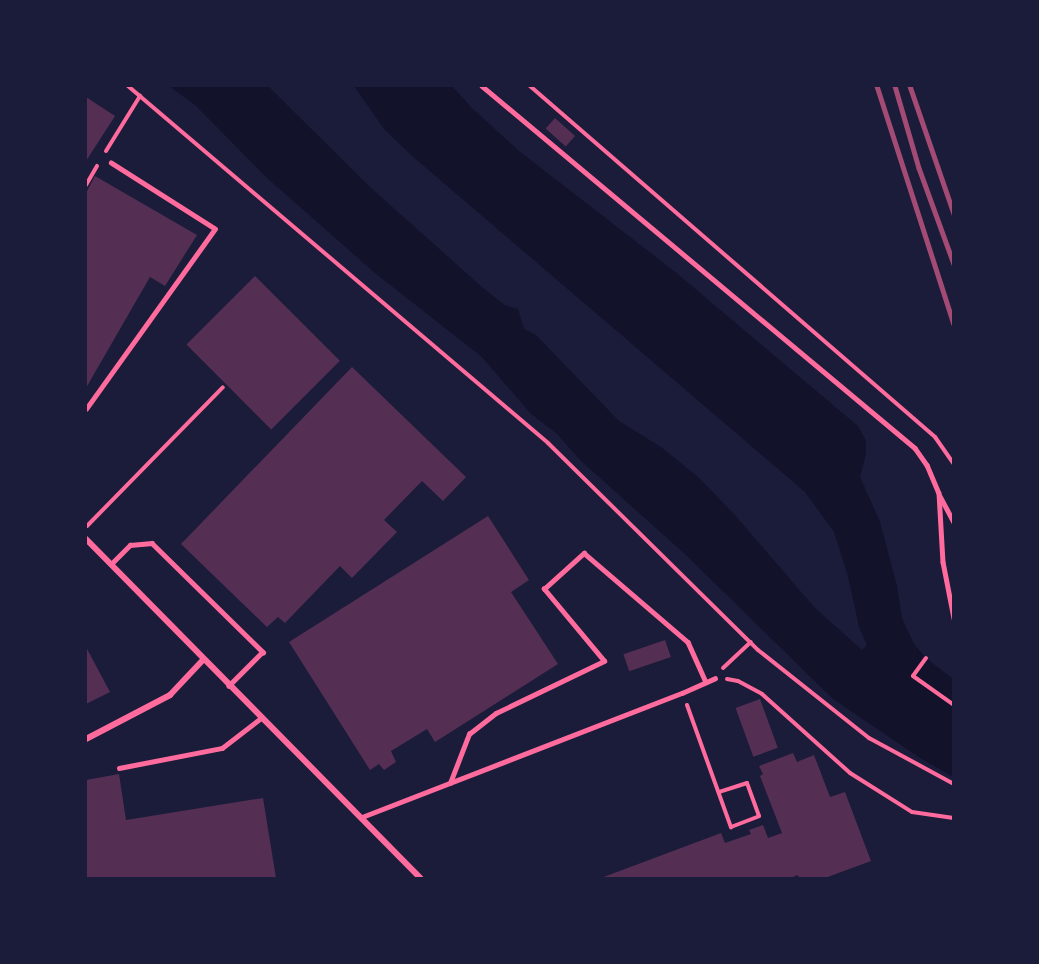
<!DOCTYPE html>
<style>
body{margin:0}
#map{position:relative;width:1039px;height:964px;overflow:hidden;background:#1b1b3a;font-family:"Varela Round",sans-serif}
div>[style]{position:absolute}
.water>*{inset:0;background:#12122b}
.building>*{inset:0;background:#542f53;transform-origin:0 0}
.path>*{height:4px;margin:-2px;padding:0 2px;transform-origin:2px;border-radius:2px;background:#ff6b9d}
.service>*{height:4.5px;margin:-2.25px;padding:0 2.25px;transform-origin:2.25px;border-radius:2.25px;background:#ff6b9d}
.minor>*{height:6px;margin:-3px;padding:0 3px;transform-origin:3px;border-radius:3px;background:#ff6b9d}
.rail>*{height:4.5px;margin:-2.25px;padding:0 2.25px;transform-origin:2.25px;border-radius:2.25px;background:#a44b75}
span{translate:-50% -50%;white-space:nowrap;text-align:center;line-height:1.15;-webkit-text-stroke:5px #1b1b3a;paint-order:stroke}
.frame{position:absolute;inset:0;border:87px solid #1b1b3a;pointer-events:none}
</style>
<div id="map">
<div class="water">
<i style="clip-path:polygon(169px 86px,268px 86px,369px 186px,483px 288px,505px 305px,518px 309px,524px 329px,536px 335px,619px 421px,661px 447px,697px 476px,734px 514px,815px 608px,862px 650px,867px 645px,859px 627px,848px 576px,834px 532px,805px 492px,411px 155px,384px 129px,354px 86px,452px 86px,472px 108px,519px 151px,674px 271px,858px 426px,866px 441px,866px 454px,860px 477px,880px 522px,897px 586px,902px 618px,914px 644px,926px 658px,953px 679px,953px 777px,920px 758px,833px 699px,686px 555px,581px 461px,557px 434px,530px 413px,482px 357px,375px 273px,266px 177px,195px 105px)"></i>
</div>
<div class="building">
<i style="clip-path:polygon(86px 97px,115px 116px,86px 161px)"></i>
<i style="left:555px;top:118px;width:27px;height:14px;rotate:42deg"></i>
<i style="clip-path:polygon(95px 176px,197px 235px,165px 286px,150px 277px,86px 388px,86px 193px)"></i>
<i style="left:255px;top:276px;width:120px;height:97px;rotate:45deg"></i>
<i style="clip-path:polygon(352px 367px,466px 477px,443px 501px,422px 481px,384px 520px,397px 532px,352px 578px,340px 566px,285px 623px,278px 617px,267px 627px,181px 544px)"></i>
<i style="clip-path:polygon(488px 516px,529px 580px,511px 592px,558px 664px,435px 742px,427px 729px,391px 751px,396px 762px,384px 770px,379px 764px,370px 770px,289px 642px)"></i>
<i style="left:665px;top:640px;width:18px;height:44px;rotate:71deg"></i>
<i style="clip-path:polygon(86px 647px,110px 692px,86px 704px)"></i>
<i style="left:760px;top:699px;width:52px;height:26px;rotate:70deg"></i>
<i style="clip-path:polygon(793px 753px,797px 762px,814px 755px,830px 797px,845px 792px,871px 861px,825px 878px,799px 878px,798px 875px,790px 878px,601px 878px,721px 833px,725px 843px,751px 834px,749px 830px,763px 825px,768px 838px,782px 833px,760px 776px,763px 774px,759px 766px)"></i>
<i style="clip-path:polygon(119px 774px,126px 820px,263px 798px,276px 878px,86px 878px,86px 780px)"></i>
</div>
<div class="path">
<i style="left:128px;top:86px;width:551px;rotate:40.36deg"></i>
<i style="left:548px;top:443px;width:295px;rotate:44.6deg"></i>
<i style="left:758px;top:650px;width:142px;rotate:38.4deg"></i>
<i style="left:869px;top:738px;width:97px;rotate:28.4deg"></i>
<i style="left:530px;top:86px;width:536px;rotate:40.91deg"></i>
<i style="left:935px;top:437px;width:33px;rotate:55deg"></i>
<i style="left:106px;top:151px;width:65px;rotate:-58.3deg"></i>
<i style="left:86px;top:185px;width:22px;rotate:-60deg"></i>
<i style="left:87px;top:526px;width:194px;rotate:-45.6deg"></i>
<i style="left:926px;top:658px;width:22px;rotate:126deg"></i>
<i style="left:913px;top:676px;width:50px;rotate:35.3deg"></i>
<i style="left:723px;top:668px;width:38px;rotate:-43deg"></i>
<i style="left:727px;top:679px;width:11px;rotate:10deg"></i>
<i style="left:738px;top:681px;width:27px;rotate:28deg"></i>
<i style="left:762px;top:694px;width:118px;rotate:41.9deg"></i>
<i style="left:850px;top:773px;width:73px;rotate:32.2deg"></i>
<i style="left:912px;top:812px;width:42px;rotate:8.1deg"></i>
<i style="left:687px;top:705px;width:130px;rotate:70.2deg"></i>
<i style="left:731px;top:827px;width:30px;rotate:-21deg"></i>
<i style="left:759px;top:816px;width:35px;rotate:-110deg"></i>
<i style="left:747px;top:783px;width:29px;rotate:162deg"></i>
</div>
<div class="service">
<i style="left:482px;top:86px;width:564px;rotate:39.9deg"></i>
<i style="left:915px;top:448px;width:21px;rotate:55deg"></i>
<i style="left:927px;top:465px;width:30px;rotate:67deg"></i>
<i style="left:939px;top:493px;width:69px;rotate:86.7deg"></i>
<i style="left:943px;top:562px;width:57px;rotate:78.9deg"></i>
<i style="left:86px;top:409px;width:221px;rotate:-54.4deg"></i>
<i style="left:215px;top:229px;width:123px;rotate:-147.6deg"></i>
<i style="left:940px;top:496px;width:30px;rotate:62deg"></i>
<i style="left:111px;top:564px;width:27px;rotate:-45deg"></i>
<i style="left:130px;top:545px;width:22px;rotate:-5deg"></i>
<i style="left:152px;top:543px;width:156px;rotate:44.5deg"></i>
<i style="left:263px;top:652px;width:48px;rotate:135deg"></i>
<i style="left:119px;top:768px;width:105px;rotate:-11deg"></i>
<i style="left:222px;top:748px;width:49px;rotate:-37.6deg"></i>
<i style="left:450px;top:783px;width:53px;rotate:-68.8deg"></i>
<i style="left:469px;top:734px;width:34px;rotate:-38deg"></i>
<i style="left:496px;top:713px;width:120px;rotate:-25.7deg"></i>
<i style="left:604px;top:661px;width:94px;rotate:-129.8deg"></i>
<i style="left:544px;top:589px;width:54px;rotate:-42deg"></i>
<i style="left:584px;top:553px;width:137px;rotate:40.6deg"></i>
<i style="left:688px;top:642px;width:44px;rotate:65.8deg"></i>
<i style="left:362px;top:817px;width:343px;rotate:-21.2deg"></i>
<i style="left:682px;top:693px;width:36px;rotate:-24deg"></i>
</div>
<div class="minor">
<i style="left:86px;top:539px;width:476px;rotate:45.4deg"></i>
<i style="left:86px;top:739px;width:95px;rotate:-27.6deg"></i>
<i style="left:170px;top:695px;width:48px;rotate:-46.7deg"></i>
</div>
<div class="rail">
<i style="left:877px;top:86px;width:250px;rotate:72.1deg"></i>
<i style="left:895px;top:86px;width:85px;rotate:73.7deg"></i>
<i style="left:919px;top:168px;width:102px;rotate:70deg"></i>
<i style="left:910px;top:86px;width:135px;rotate:71deg"></i>
</div>
<div class="frame"></div>
</div>
